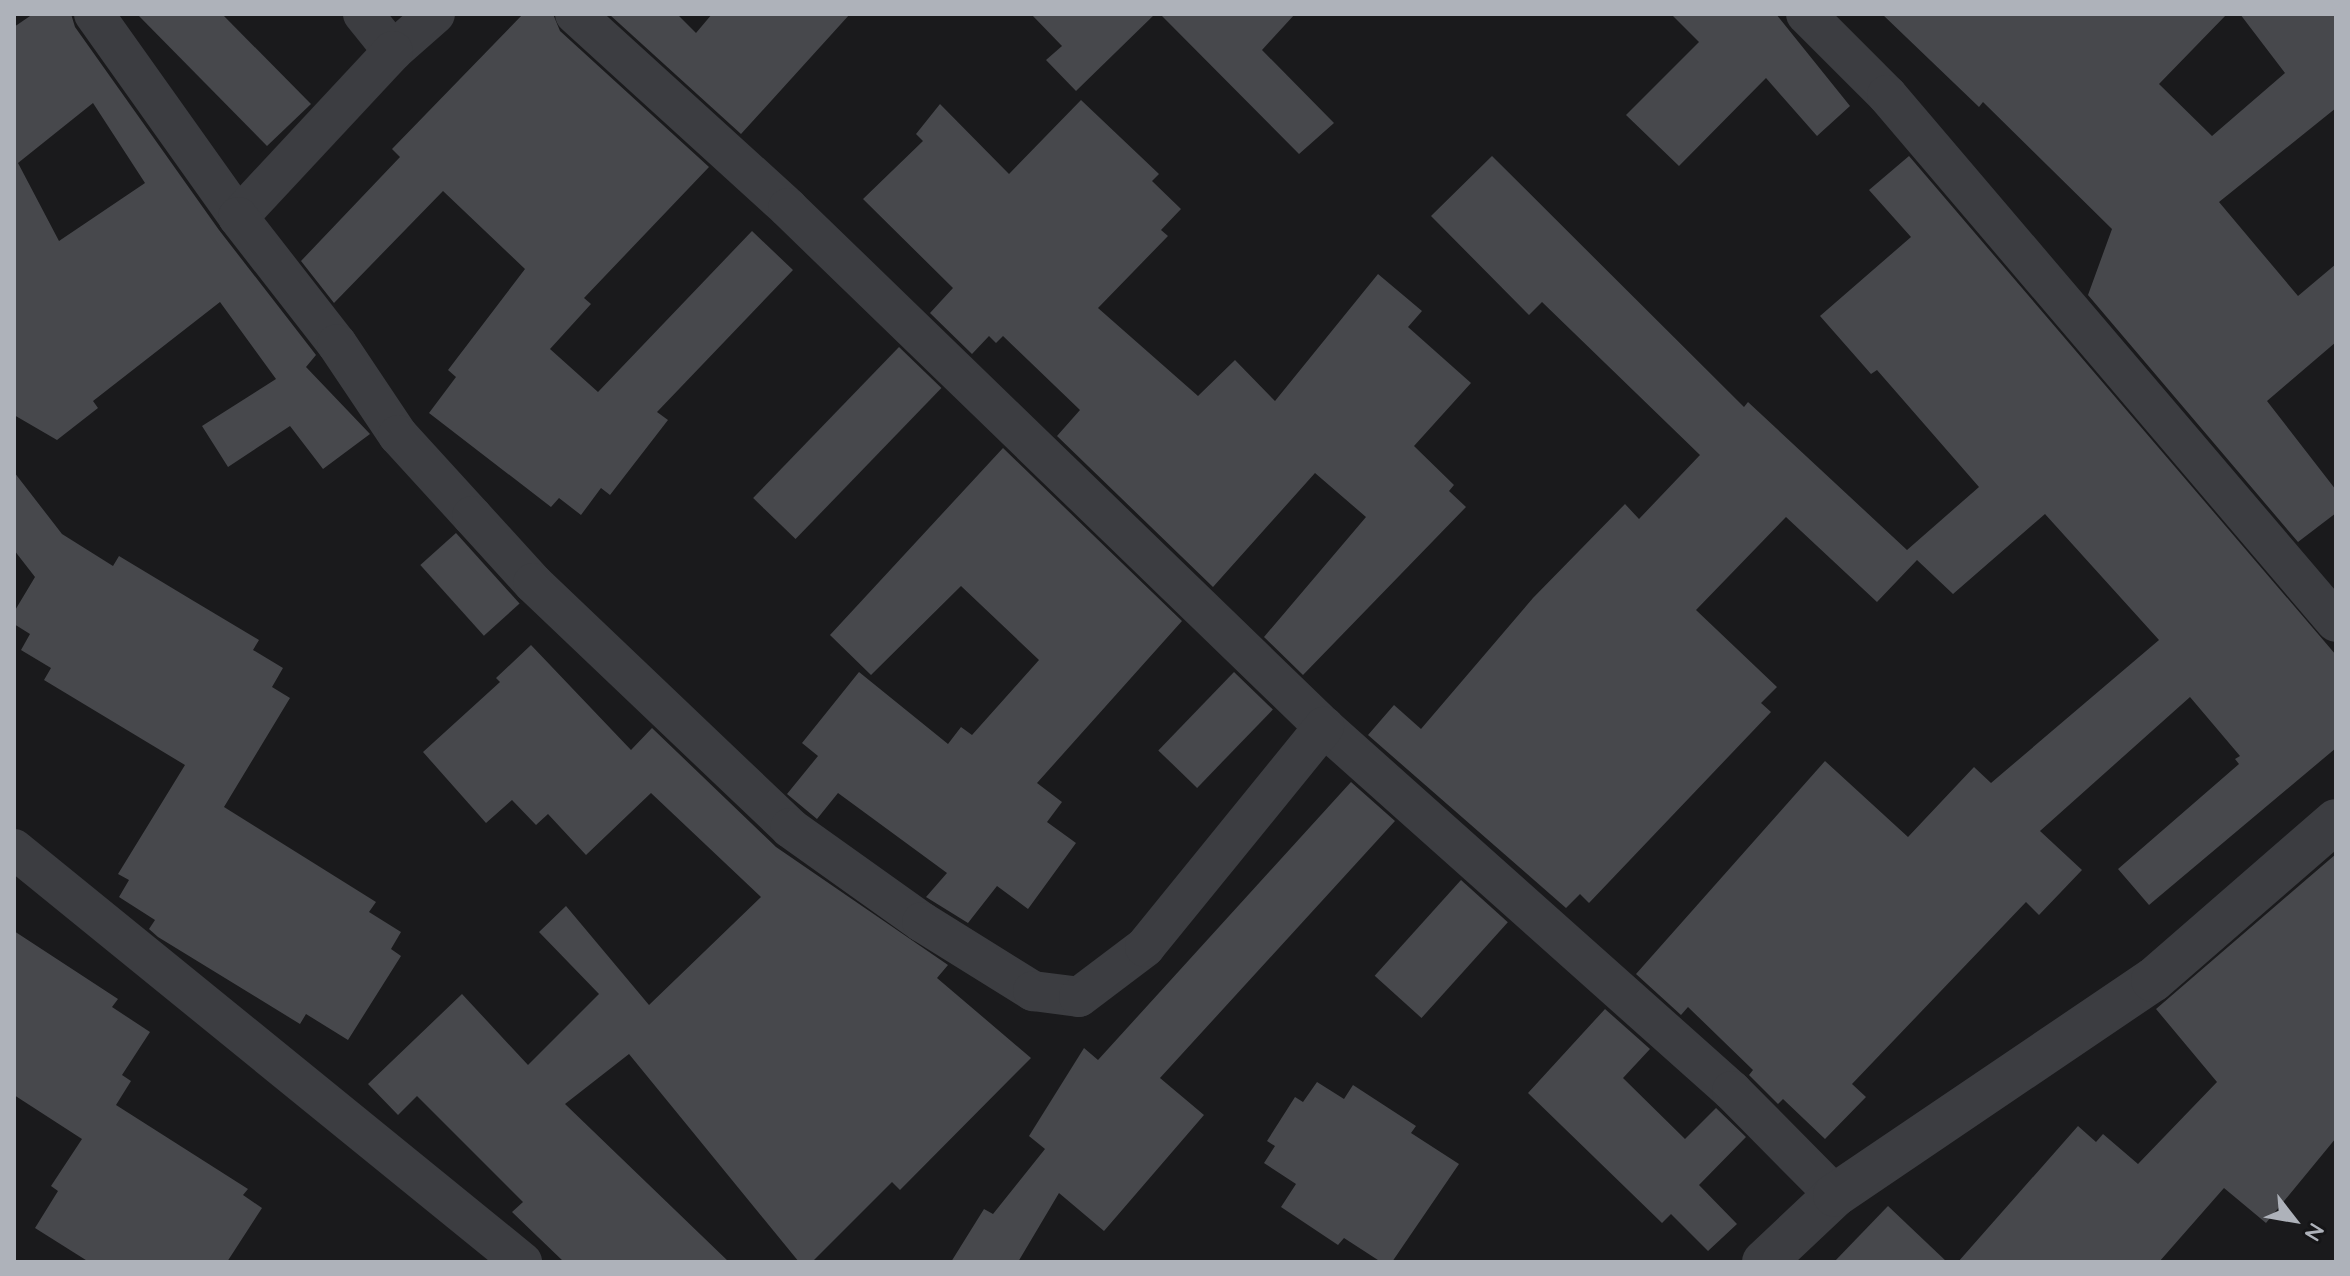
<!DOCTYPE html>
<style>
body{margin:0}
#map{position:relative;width:2350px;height:1276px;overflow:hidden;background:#1a1a1c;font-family:Quicksand,sans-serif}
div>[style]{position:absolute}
.building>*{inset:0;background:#47484c;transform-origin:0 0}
.minor>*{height:40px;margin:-20px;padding:0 20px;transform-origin:20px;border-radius:20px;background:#3c3d41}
.tertiary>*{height:44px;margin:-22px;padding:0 22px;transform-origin:22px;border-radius:22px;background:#3c3d41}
span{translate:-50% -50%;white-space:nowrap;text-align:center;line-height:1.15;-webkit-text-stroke:7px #151517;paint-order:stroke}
.frame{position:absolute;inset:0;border:16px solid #aeb2ba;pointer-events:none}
.north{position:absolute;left:2254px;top:1180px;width:80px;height:80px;-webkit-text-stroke:6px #151517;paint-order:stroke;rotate:121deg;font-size:22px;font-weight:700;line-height:32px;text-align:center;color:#aeb2ba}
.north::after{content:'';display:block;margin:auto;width:28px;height:36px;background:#aeb2ba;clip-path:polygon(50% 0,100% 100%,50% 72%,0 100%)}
</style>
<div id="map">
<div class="building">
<i style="clip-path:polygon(evenodd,33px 14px,71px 14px,75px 27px,219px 230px,316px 355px,306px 367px,370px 434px,323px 469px,290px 426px,228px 467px,202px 426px,276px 379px,220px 302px,93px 401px,98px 408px,57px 440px,14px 415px,14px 27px,33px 14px,93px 103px,145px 183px,59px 241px,18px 163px,93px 103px)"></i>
<i style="clip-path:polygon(137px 14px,222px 14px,311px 104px,267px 146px)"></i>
<i style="clip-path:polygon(523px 14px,553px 14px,560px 31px,709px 167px,584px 298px,591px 304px,550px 349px,598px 392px,752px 231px,793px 270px,657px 412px,668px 420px,610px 495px,601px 488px,581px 515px,559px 498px,551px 507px,429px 413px,456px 377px,448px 370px,525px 269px,443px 191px,334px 303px,301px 261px,400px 157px,392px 149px)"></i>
<i style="clip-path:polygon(677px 14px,696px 33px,712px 14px,850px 14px,741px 134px,610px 15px)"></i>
<i style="clip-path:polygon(1031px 14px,1155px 14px,1076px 91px,1046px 60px,1062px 46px)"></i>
<i style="clip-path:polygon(1160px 14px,1295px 14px,1262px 50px,1334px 123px,1299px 154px)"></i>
<i style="clip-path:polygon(1671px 14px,1776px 14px,1850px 106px,1817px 136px,1766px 78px,1679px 166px,1626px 115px,1699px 42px)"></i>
<i style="clip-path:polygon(1882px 14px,2227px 14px,2159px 84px,2212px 136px,2285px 73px,2240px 14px,2336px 14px,2336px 108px,2219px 202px,2298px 296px,2336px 264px,2336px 342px,2267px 401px,2336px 490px,2336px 513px,2298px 542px,2088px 295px,2112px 229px,1983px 102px,1979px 107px)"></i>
<i style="clip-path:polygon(1081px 100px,1159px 174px,1152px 181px,1181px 209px,1161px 230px,1168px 236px,1098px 308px,1198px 396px,1235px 360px,1275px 401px,1378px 274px,1422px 311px,1408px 327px,1471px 383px,1414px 446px,1454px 485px,1449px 491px,1466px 507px,1303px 675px,1264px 637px,1366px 517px,1315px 473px,1213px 587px,1057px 436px,1080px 410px,1003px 336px,996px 343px,989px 336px,972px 354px,930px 313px,953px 288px,863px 199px,923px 141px,916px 134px,940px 104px,1009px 174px)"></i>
<i style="clip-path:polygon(1492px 156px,1744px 407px,1748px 402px,1907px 550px,1979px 487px,1877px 370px,1871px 374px,1820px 316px,1911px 237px,1869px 190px,1909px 156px,2336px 655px,2336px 748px,2149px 905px,2118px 869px,2239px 764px,2235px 759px,2240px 756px,2190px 697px,2040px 831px,2082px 870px,2039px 915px,2026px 902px,1852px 1084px,1866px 1097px,1825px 1139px,1783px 1099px,1778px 1104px,1749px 1075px,1753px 1070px,1688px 1007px,1681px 1015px,1636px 974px,1825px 761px,1908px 837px,1974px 767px,1991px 783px,2159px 640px,2045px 514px,1953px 594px,1917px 560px,1877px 602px,1786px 517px,1696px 610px,1777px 687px,1761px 703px,1771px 712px,1589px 903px,1580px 894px,1566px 908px,1368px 735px,1394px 705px,1421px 729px,1533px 598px,1625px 504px,1639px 519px,1700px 455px,1542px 302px,1529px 315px,1431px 216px)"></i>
<i style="left:899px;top:347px;width:59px;height:210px;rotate:44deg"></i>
<i style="clip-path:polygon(1003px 448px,1182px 621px,1037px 783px,1062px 802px,1047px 822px,1076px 843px,1028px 909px,997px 886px,968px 923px,926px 897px,947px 873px,838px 793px,817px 819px,787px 794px,818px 756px,802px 743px,859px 672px,948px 744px,961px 727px,972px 735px,1039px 660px,961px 586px,871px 675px,830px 635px)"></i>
<i style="clip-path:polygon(14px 472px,62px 534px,113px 566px,119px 556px,192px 600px,259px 640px,253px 650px,283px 668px,272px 687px,290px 698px,224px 807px,376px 902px,369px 912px,401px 932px,391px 949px,401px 956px,348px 1040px,306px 1014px,300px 1024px,158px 937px,149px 929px,155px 920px,119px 897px,129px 880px,118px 874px,185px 765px,44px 680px,51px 668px,21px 650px,30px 634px,14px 624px,14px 612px,35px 577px,14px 550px)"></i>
<i style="left:456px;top:533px;width:95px;height:48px;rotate:48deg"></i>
<i style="clip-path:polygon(531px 645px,631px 750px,652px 728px,776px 847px,948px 965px,937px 978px,1031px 1058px,900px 1190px,892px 1182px,812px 1262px,799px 1262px,629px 1054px,565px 1104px,729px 1262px,564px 1262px,512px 1212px,523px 1202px,417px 1096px,398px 1115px,368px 1084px,462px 994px,528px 1065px,599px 994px,539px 932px,566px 906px,649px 1005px,761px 897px,651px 793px,586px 855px,548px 814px,536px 825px,512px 800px,486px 823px,423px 752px,500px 682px,496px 678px)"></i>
<i style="left:1234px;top:672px;width:54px;height:109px;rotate:44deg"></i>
<i style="clip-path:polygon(1351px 782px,1395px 821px,1160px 1078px,1204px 1115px,1104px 1231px,1059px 1193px,1018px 1262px,951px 1262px,984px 1209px,993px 1214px,1045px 1149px,1029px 1136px,1084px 1048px,1098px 1060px)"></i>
<i style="clip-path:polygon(2336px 854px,2336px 1138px,2266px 1223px,2224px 1188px,2159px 1262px,1958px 1262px,2078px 1126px,2096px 1142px,2103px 1134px,2138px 1164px,2217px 1082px,2156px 1009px)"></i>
<i style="left:1461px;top:880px;width:63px;height:129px;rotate:42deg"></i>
<i style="clip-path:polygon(14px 931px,118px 999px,112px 1007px,150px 1032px,122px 1075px,131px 1081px,116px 1105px,248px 1189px,243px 1195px,262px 1208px,227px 1262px,89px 1262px,35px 1228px,58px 1191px,51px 1186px,82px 1139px,14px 1095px)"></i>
<i style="clip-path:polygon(1605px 1009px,1650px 1049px,1623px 1078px,1685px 1139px,1716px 1108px,1746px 1137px,1699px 1185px,1737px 1224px,1708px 1251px,1671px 1214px,1662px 1223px,1528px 1093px)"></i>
<i style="clip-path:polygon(1317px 1082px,1344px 1099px,1353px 1085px,1416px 1126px,1411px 1133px,1459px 1164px,1392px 1262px,1381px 1262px,1344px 1238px,1338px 1245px,1281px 1207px,1296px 1184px,1264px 1163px,1275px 1146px,1267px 1141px,1295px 1097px,1303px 1102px)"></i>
<i style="clip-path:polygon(1888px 1206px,1947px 1262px,1834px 1262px)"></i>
</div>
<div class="minor">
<i style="left:94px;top:14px;width:249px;rotate:54.6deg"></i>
<i style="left:363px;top:14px;width:48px;rotate:51deg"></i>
<i style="left:393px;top:51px;width:56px;rotate:-41.4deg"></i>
<i style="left:575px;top:14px;width:288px;rotate:42.3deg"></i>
<i style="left:788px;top:208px;width:746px;rotate:44.08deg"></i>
<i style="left:1324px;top:727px;width:547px;rotate:41.74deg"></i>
<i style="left:1732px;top:1091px;width:146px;rotate:45.3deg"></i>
<i style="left:1806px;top:14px;width:115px;rotate:45deg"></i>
<i style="left:1887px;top:95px;width:692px;rotate:49.57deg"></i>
<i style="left:393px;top:51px;width:227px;rotate:133deg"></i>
<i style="left:238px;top:217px;width:161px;rotate:52.1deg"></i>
<i style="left:337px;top:344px;width:110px;rotate:56.2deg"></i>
<i style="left:398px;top:435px;width:110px;rotate:47.6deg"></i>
<i style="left:472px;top:516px;width:91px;rotate:47.7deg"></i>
<i style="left:533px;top:583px;width:355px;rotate:43.6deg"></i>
<i style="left:790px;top:828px;width:162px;rotate:35.5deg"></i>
<i style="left:922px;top:922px;width:131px;rotate:31.9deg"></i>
<i style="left:1033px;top:991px;width:46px;rotate:7.4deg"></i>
<i style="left:1079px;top:997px;width:83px;rotate:-37.1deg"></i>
<i style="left:1145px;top:947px;width:284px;rotate:-50.9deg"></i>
<i style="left:14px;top:849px;width:655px;rotate:39.11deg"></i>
</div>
<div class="tertiary">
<i style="left:1764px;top:1262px;width:98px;rotate:-43.3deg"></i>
<i style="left:1835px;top:1195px;width:384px;rotate:-34.1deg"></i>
<i style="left:2153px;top:980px;width:242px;rotate:-41deg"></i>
</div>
<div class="frame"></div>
<div class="north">N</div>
</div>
